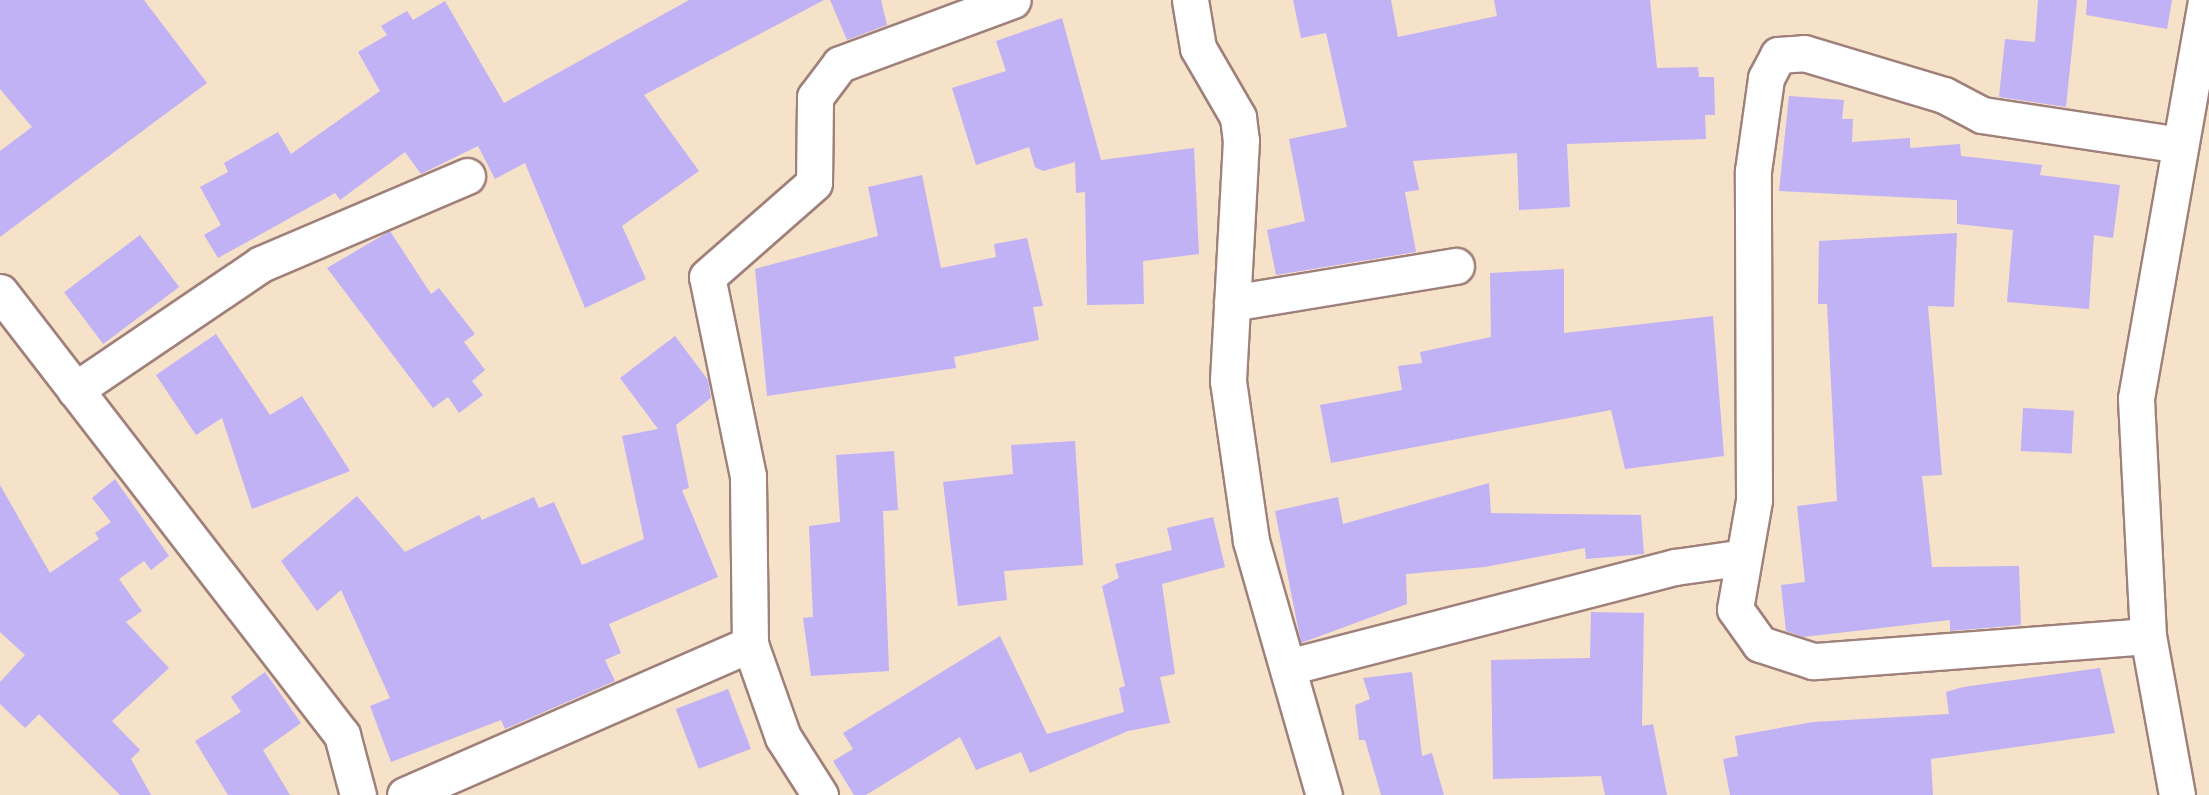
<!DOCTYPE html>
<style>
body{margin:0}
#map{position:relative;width:2209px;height:795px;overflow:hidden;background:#f6e2c8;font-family:Sriracha,sans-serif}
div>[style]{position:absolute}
.building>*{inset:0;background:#c1b1f5;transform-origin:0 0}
.roads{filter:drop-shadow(2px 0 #a0807a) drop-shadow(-2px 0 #a0807a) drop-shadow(0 2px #a0807a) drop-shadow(0 -2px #a0807a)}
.street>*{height:35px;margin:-17.5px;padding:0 17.5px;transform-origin:17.5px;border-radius:17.5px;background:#fff}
span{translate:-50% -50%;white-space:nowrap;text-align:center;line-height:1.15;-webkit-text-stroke:7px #fff;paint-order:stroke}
</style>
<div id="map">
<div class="building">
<i style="clip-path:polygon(0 0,144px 0,207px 83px,0 237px,0 151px,32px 127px,0 89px)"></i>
<i style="clip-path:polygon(689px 0,824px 0,644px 95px,699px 171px,622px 226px,646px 279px,585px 308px,525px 163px,495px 179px,478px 146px,421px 174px,405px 152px,340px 200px,335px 193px,218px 258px,204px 235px,221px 225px,200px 187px,228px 172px,224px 163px,278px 132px,291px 154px,380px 91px,358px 52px,387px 35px,381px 26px,407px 11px,413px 20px,445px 1px,504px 103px)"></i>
<i style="clip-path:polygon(830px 0,881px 0,887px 25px,847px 40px)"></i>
<i style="clip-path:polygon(1293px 0,1391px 0,1398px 37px,1497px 16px,1494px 0,1650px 0,1657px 68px,1698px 67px,1699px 77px,1714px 77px,1715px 115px,1705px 115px,1706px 139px,1567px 144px,1570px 207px,1519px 210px,1517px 153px,1413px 161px,1419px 190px,1405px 192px,1416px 252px,1276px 275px,1267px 230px,1305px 221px,1289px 139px,1347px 127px,1326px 33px,1301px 38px)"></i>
<i style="clip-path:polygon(2038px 0,2077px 0,2066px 107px,1999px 97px,2005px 39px,2035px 42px)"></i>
<i style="clip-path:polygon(2087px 0,2172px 0,2167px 29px,2086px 15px)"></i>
<i style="clip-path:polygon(1062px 18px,1101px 160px,1194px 148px,1199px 254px,1143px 261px,1144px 304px,1087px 305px,1085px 192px,1076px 193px,1075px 162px,1043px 171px,1035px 167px,1029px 147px,976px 165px,952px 88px,1006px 71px,996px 41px)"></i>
<i style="clip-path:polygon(1789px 96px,1844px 100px,1842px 119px,1853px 119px,1852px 142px,1910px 138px,1910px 148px,1960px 144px,1961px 156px,2042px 165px,2040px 175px,2120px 185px,2113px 238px,2094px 235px,2089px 309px,2007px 302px,2013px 230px,1957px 224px,1957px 200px,1779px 191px)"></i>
<i style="clip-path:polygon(922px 175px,941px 268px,996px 257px,994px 244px,1027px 238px,1043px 306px,1033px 307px,1039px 340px,954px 357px,956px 368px,767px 396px,755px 269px,878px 236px,868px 187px)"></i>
<i style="clip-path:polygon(390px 231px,431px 294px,439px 288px,475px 334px,464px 342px,485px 370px,472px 381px,483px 395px,459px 413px,448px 397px,433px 408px,327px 268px)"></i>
<i style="clip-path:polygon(1957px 233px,1954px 307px,1928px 306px,1942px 475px,1922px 476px,1932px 567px,2019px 566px,2021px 625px,1950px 631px,1950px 620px,1803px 637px,1786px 631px,1781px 585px,1805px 582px,1797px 506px,1837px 501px,1827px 304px,1818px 304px,1819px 241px)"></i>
<i style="left:140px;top:235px;width:65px;height:95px;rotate:53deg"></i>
<i style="clip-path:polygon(1564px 269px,1564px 333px,1713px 316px,1724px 456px,1625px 469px,1611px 410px,1331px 463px,1320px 405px,1402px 390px,1398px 366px,1422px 363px,1420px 352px,1491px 337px,1490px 273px)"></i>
<i style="clip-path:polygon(216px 334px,270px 415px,302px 396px,350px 471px,252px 509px,222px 418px,196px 435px,156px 375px)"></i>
<i style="clip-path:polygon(675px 336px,708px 380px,711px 398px,676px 425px,689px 488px,682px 490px,718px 577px,609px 624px,621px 653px,605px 660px,615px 681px,505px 729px,501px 720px,391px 762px,370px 706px,390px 698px,341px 590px,317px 611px,281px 561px,357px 496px,405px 552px,479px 515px,482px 520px,534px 497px,539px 508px,554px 502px,582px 565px,644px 539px,622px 436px,658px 429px,620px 378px)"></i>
<i style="left:2023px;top:408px;width:51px;height:43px;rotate:3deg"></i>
<i style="clip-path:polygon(1075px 441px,1083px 565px,1004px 571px,1007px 600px,958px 606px,943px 482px,1013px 474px,1011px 445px)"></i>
<i style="clip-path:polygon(894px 451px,898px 510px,883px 511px,889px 671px,811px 676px,803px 618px,813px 617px,809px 526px,840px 522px,836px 455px)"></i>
<i style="clip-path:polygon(115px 479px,169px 556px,151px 570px,144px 561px,119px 579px,142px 611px,126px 622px,169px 668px,112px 721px,140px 750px,131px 759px,151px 795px,120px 795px,39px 714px,25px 728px,0 704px,0 682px,25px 655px,0 632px,0 485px,50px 573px,99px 539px,95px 533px,111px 522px,92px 498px)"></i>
<i style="clip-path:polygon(1489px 483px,1491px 513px,1641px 515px,1644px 554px,1586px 559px,1585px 548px,1485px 567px,1406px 574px,1407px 604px,1301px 643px,1275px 511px,1338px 497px,1343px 524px)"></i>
<i style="clip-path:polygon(1213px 517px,1225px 567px,1162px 584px,1175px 674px,1160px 677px,1170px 723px,1128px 731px,1030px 773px,1021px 752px,976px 770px,960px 737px,866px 795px,854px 795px,833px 761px,853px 749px,843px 733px,1000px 636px,1047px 734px,1124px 712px,1119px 688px,1125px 686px,1102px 586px,1119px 578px,1115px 564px,1172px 550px,1167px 528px)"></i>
<i style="clip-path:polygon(1591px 612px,1644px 613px,1642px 726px,1653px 724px,1667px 795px,1605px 795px,1601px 776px,1493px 779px,1491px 660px,1590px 658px)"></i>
<i style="clip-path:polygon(2100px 668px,2115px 733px,1931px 759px,1933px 795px,1730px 795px,1723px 759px,1738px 756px,1735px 736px,1813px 722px,1949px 714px,1946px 692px,1963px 687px)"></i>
<i style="clip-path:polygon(265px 672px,301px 723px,263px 750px,290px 795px,228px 795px,195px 741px,241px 712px,231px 697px)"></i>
<i style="clip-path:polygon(1412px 672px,1422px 756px,1432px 753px,1444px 795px,1381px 795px,1365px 740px,1359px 740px,1355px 705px,1370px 699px,1363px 678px)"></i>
<i style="left:728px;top:689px;width:64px;height:56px;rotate:69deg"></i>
</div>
<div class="roads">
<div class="street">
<i style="left:1190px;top:0;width:49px;rotate:80.5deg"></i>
<i style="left:1198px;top:48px;width:80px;rotate:59.9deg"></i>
<i style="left:1238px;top:117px;width:23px;rotate:83deg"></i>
<i style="left:1241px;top:140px;width:241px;rotate:93.1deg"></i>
<i style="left:1228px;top:381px;width:162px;rotate:81.8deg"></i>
<i style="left:1251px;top:541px;width:264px;rotate:74deg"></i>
<i style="left:0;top:292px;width:560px;rotate:52.33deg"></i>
<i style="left:342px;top:735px;width:62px;rotate:75.1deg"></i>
<i style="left:1232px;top:303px;width:227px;rotate:-9.4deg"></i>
<i style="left:75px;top:390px;width:225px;rotate:-34.1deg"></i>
<i style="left:261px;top:264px;width:224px;rotate:-23.1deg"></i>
<i style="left:2148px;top:636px;width:336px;rotate:175.7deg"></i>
<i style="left:1813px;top:661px;width:56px;rotate:-162.2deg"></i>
<i style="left:1760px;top:644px;width:43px;rotate:-125.5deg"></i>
<i style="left:1735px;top:609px;width:111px;rotate:-80.1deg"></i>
<i style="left:1754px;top:500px;width:329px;rotate:-90.2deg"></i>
<i style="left:1753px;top:171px;width:94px;rotate:-82deg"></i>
<i style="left:1766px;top:78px;width:26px;rotate:-62deg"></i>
<i style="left:1778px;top:55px;width:26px;rotate:-4deg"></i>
<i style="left:1804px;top:53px;width:146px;rotate:16.7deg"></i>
<i style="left:1944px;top:95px;width:43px;rotate:27.8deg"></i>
<i style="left:1982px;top:115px;width:200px;rotate:8.6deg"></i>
<i style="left:750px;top:644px;width:99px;rotate:70.5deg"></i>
<i style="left:783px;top:737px;width:69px;rotate:57.5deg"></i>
<i style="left:1288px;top:667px;width:400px;rotate:-14.5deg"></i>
<i style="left:1675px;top:567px;width:65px;rotate:-8deg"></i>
<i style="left:405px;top:795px;width:377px;rotate:-23.6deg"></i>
<i style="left:750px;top:644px;width:168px;rotate:-90.7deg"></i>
<i style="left:748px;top:476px;width:203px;rotate:-101.6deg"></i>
<i style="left:707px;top:277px;width:142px;rotate:-41.3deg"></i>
<i style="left:814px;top:183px;width:86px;rotate:-89.3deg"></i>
<i style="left:815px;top:97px;width:41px;rotate:-52.9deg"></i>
<i style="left:840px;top:64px;width:184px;rotate:-20.3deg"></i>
<i style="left:2177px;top:795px;width:162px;rotate:-100.3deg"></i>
<i style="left:2148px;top:636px;width:238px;rotate:-92.9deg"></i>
<i style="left:2136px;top:398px;width:404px;rotate:-80deg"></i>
</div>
</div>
</div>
